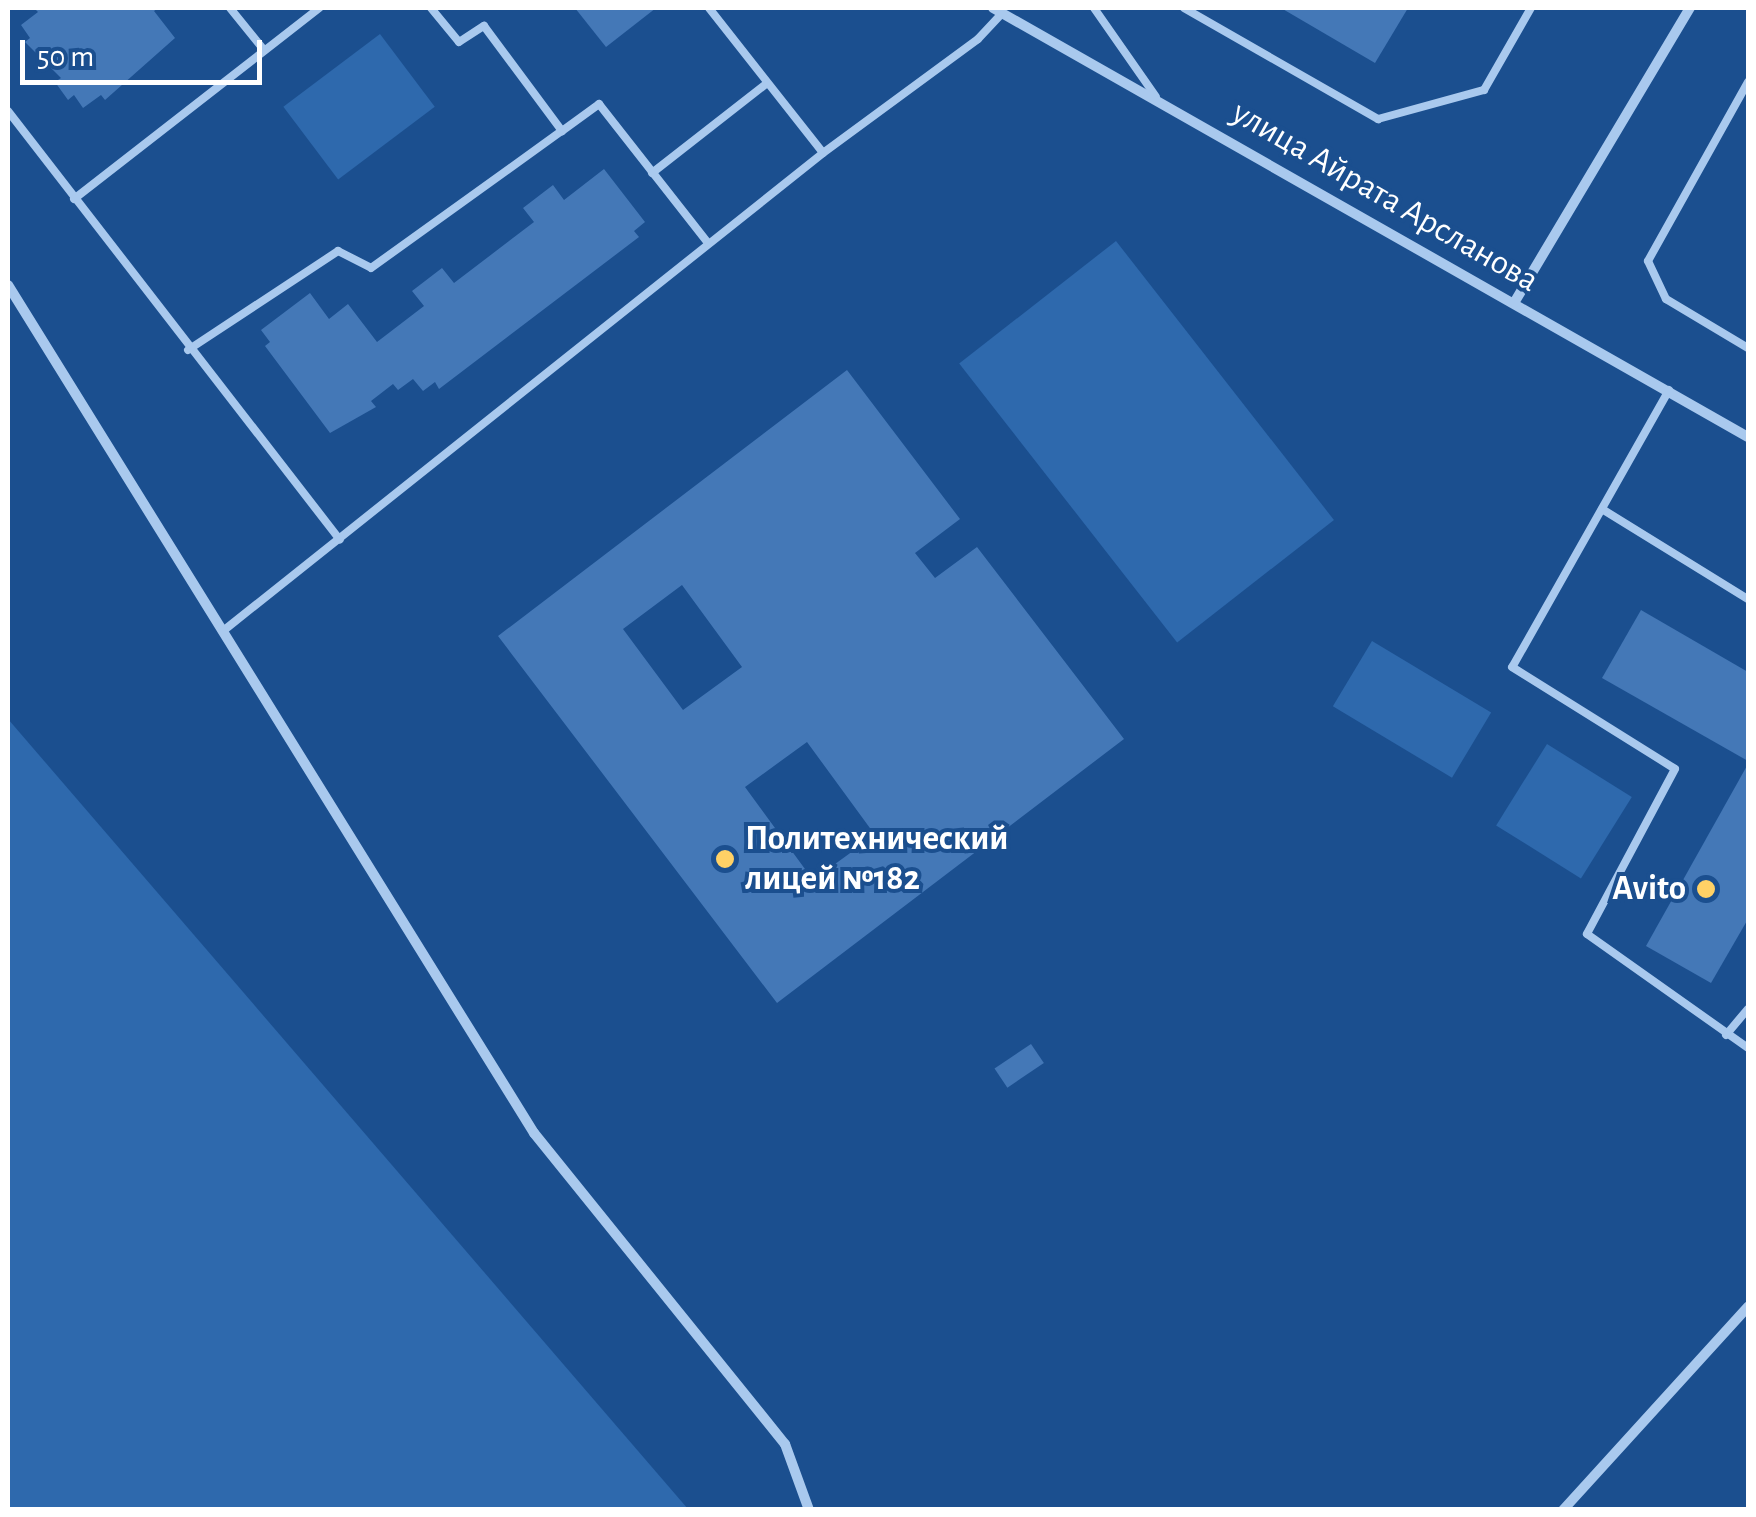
<!DOCTYPE html>
<meta charset="utf-8">
<style>
body{margin:0}
#map{position:relative;width:1756px;height:1517px;overflow:hidden;background:#1b4f8f;font-family:"Alegreya Sans",sans-serif}
div>[style]{position:absolute}
.green>*{inset:0;background:#2e69ad;transform-origin:0 0}
.building>*{inset:0;background:#4478b7;transform-origin:0 0}
.lane>*{height:8px;margin:-4px;padding:0 4px;transform-origin:4px;border-radius:4px;background:#a9c9ee}
.street>*{height:10px;margin:-5px;padding:0 5px;transform-origin:5px;border-radius:5px;background:#a9c9ee}
.dots>*{width:28px;height:28px;translate:-50% -50%;box-sizing:border-box;border:5px solid #1b4f8f;border-radius:50%}
span{translate:-50% -50%;white-space:nowrap;text-align:center;line-height:1.15;-webkit-text-stroke:8px #1b4f8f;paint-order:stroke}
.street-label{font-size:35px;color:#fff}
.poi-label{font-size:35px;color:#fff;font-weight:700}
.left{translate:0 -50%;text-align:left}
.right{translate:-100% -50%;text-align:right}
.frame{position:absolute;inset:0;border:10px solid #fff;pointer-events:none}
.scale{position:absolute;left:20px;top:40px;width:242px;height:45px;box-sizing:border-box;border:5px solid #fff;border-top:0;padding-left:12px;font-size:30px;line-height:35px;white-space:nowrap;color:#fff;-webkit-text-stroke:8px #1b4f8f;paint-order:stroke}
</style>
<div id="map">
<div class="green">
<i style="left:380px;top:34px;width:91px;height:121px;rotate:53deg"></i>
<i style="left:1116px;top:241px;width:354px;height:199px;rotate:52deg"></i>
<i style="left:1372px;top:641px;width:139px;height:76px;rotate:31deg"></i>
<i style="clip-path:polygon(8px 719px,688px 1509px,8px 1509px)"></i>
<i style="left:1547px;top:744px;width:100px;height:96px;rotate:32deg"></i>
</div>
<div class="building">
<i style="clip-path:polygon(34px 8px,158px 8px,154px 11px,175px 38px,105px 100px,101px 95px,83px 108px,74px 95px,68px 100px,55px 82px,61px 78px,25px 42px,30px 38px,21px 25px,38px 12px)"></i>
<i style="clip-path:polygon(575px 8px,656px 8px,606px 47px)"></i>
<i style="clip-path:polygon(1281px 8px,1408px 8px,1375px 63px)"></i>
<i style="clip-path:polygon(604px 169px,645px 222px,634px 231px,639px 237px,439px 389px,435px 382px,423px 391px,413px 379px,398px 390px,393px 384px,371px 401px,376px 407px,330px 433px,265px 346px,270px 342px,261px 330px,310px 293px,329px 319px,348px 304px,377px 342px,424px 306px,412px 291px,442px 268px,454px 283px,534px 222px,523px 208px,553px 185px,564px 200px)"></i>
<i style="clip-path:polygon(evenodd,847px 370px,960px 519px,915px 553px,935px 578px,977px 547px,1124px 739px,777px 1003px,498px 636px,847px 370px,682px 585px,742px 667px,683px 710px,623px 629px,682px 585px,847px 370px,807px 742px,875px 835px,813px 880px,745px 787px,807px 742px)"></i>
<i style="clip-path:polygon(1641px 610px,1748px 672px,1748px 761px,1602px 678px)"></i>
<i style="clip-path:polygon(1748px 764px,1748px 919px,1711px 983px,1646px 946px)"></i>
<i style="left:1031px;top:1044px;width:23px;height:44px;rotate:56deg"></i>
</div>
<div class="lane">
<i style="left:230px;top:8px;width:54px;rotate:51deg"></i>
<i style="left:431px;top:8px;width:44px;rotate:50.5deg"></i>
<i style="left:459px;top:42px;width:30px;rotate:-33deg"></i>
<i style="left:484px;top:26px;width:131px;rotate:53.4deg"></i>
<i style="left:562px;top:131px;width:46px;rotate:-36.1deg"></i>
<i style="left:599px;top:104px;width:177px;rotate:51.9deg"></i>
<i style="left:709px;top:8px;width:184px;rotate:51.8deg"></i>
<i style="left:1094px;top:8px;width:108px;rotate:55.1deg"></i>
<i style="left:1184px;top:8px;width:224px;rotate:29.8deg"></i>
<i style="left:1378px;top:119px;width:110px;rotate:-15.3deg"></i>
<i style="left:1484px;top:90px;width:95px;rotate:-60.2deg"></i>
<i style="left:1748px;top:82px;width:205px;rotate:119.2deg"></i>
<i style="left:1648px;top:261px;width:42px;rotate:64.7deg"></i>
<i style="left:1666px;top:299px;width:96px;rotate:30.9deg"></i>
<i style="left:8px;top:111px;width:542px;rotate:52.26deg"></i>
<i style="left:652px;top:173px;width:146px;rotate:-38deg"></i>
<i style="left:74px;top:199px;width:311px;rotate:-37.9deg"></i>
<i style="left:188px;top:350px;width:180px;rotate:-33.4deg"></i>
<i style="left:338px;top:251px;width:37px;rotate:27deg"></i>
<i style="left:371px;top:268px;width:235px;rotate:-35.7deg"></i>
<i style="left:1669px;top:390px;width:318px;rotate:119.5deg"></i>
<i style="left:1512px;top:667px;width:192px;rotate:32deg"></i>
<i style="left:1675px;top:769px;width:187px;rotate:118.1deg"></i>
<i style="left:1587px;top:934px;width:197px;rotate:35.3deg"></i>
<i style="left:1602px;top:509px;width:172px;rotate:31.7deg"></i>
<i style="left:223px;top:631px;width:767px;rotate:-38.54deg"></i>
<i style="left:823px;top:153px;width:192px;rotate:-36.3deg"></i>
<i style="left:978px;top:39px;width:35px;rotate:-47deg"></i>
<i style="left:1726px;top:1035px;width:34px;rotate:-50deg"></i>
</div>
<div class="street">
<i style="left:993px;top:8px;width:868px;rotate:29.61deg"></i>
<i style="left:8px;top:285px;width:998px;rotate:58.19deg"></i>
<i style="left:534px;top:1133px;width:400px;rotate:51.1deg"></i>
<i style="left:785px;top:1444px;width:70px;rotate:70deg"></i>
<i style="left:1514px;top:303px;width:344px;rotate:-59.2deg"></i>
<i style="left:1563px;top:1510px;width:275px;rotate:-47.7deg"></i>
</div>
<div class="dots">
<i style="left:725px;top:859px;background:#ffd166"></i>
<i style="left:1706px;top:889px;background:#ffd166"></i>
</div>
<div class="street-label">
<span style="left:1385px;top:197px;rotate:30deg">улица Айрата Арсланова</span>
</div>
<div class="poi-label">
<span class="left" style="left:745px;top:859px">Политехнический<br>лицей №182</span>
<span class="right" style="left:1686px;top:889px">Avito</span>
</div>
<div class="frame"></div>
<div class="scale">50 m</div>
</div>
